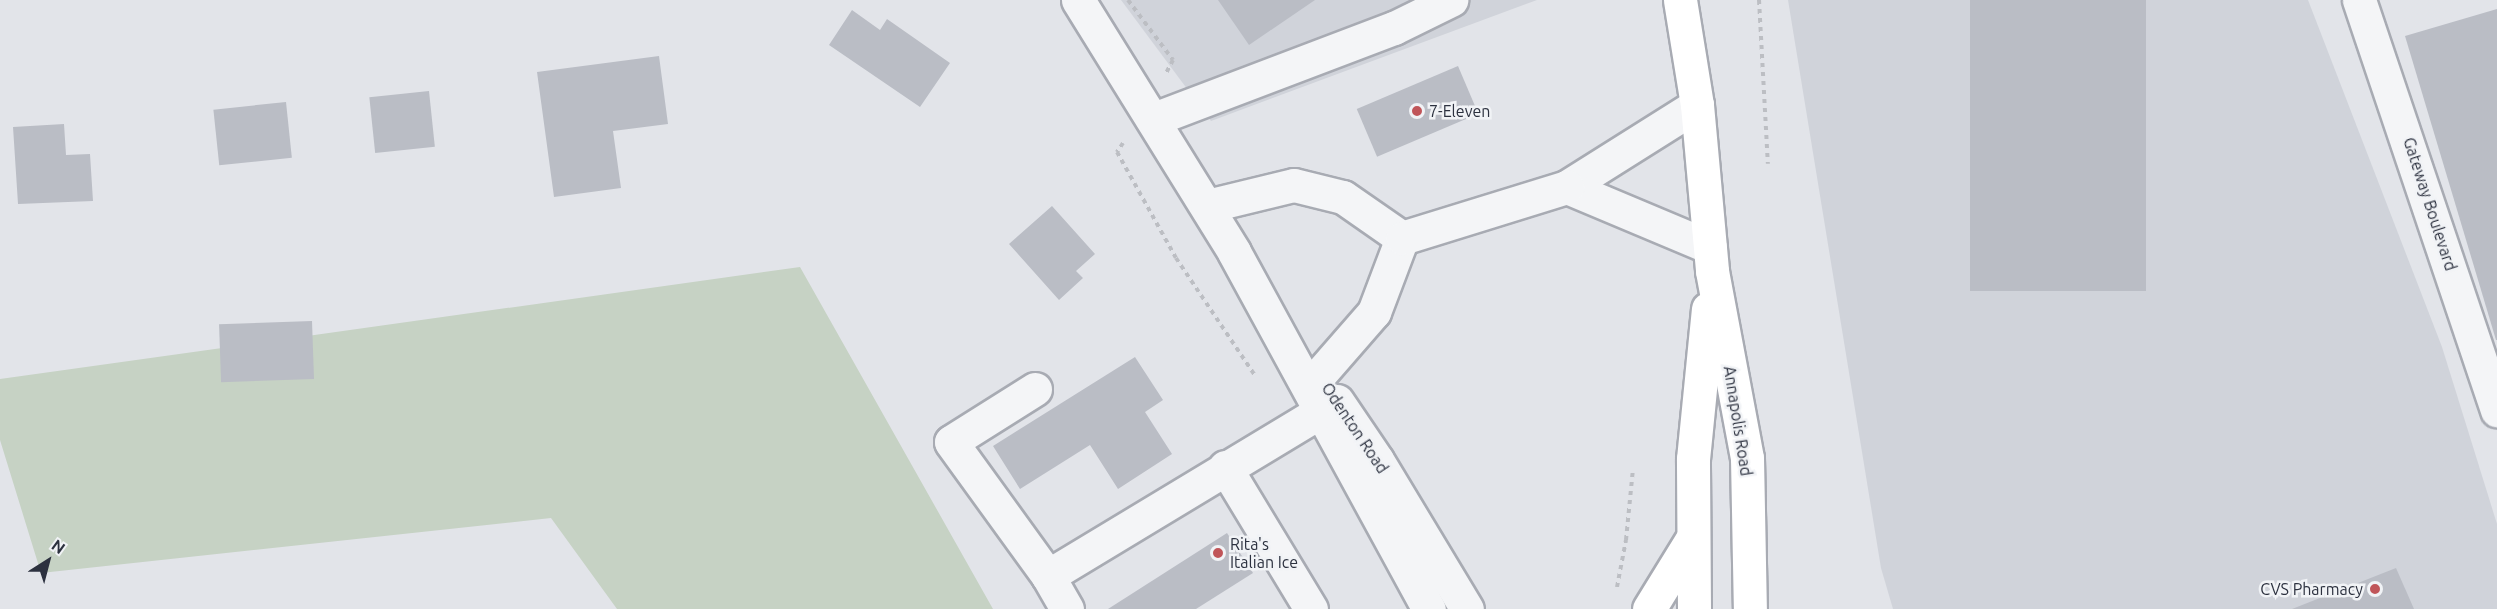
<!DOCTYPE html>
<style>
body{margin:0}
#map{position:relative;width:2497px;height:609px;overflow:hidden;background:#e2e4e9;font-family:Ubuntu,sans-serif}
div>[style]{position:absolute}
.built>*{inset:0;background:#d0d3da}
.green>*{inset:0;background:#c6d2c4}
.building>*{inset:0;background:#babdc5;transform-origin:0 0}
.path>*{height:4px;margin-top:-2px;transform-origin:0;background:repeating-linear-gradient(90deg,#bcbec3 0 4.5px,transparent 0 9px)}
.roads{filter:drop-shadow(2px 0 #a8abb3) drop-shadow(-2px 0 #a8abb3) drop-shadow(0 2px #a8abb3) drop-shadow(0 -2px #a8abb3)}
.minor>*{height:33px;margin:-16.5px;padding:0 16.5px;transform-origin:16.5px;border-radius:16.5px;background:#f4f5f7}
.major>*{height:33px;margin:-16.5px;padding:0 16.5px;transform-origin:16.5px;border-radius:16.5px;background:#fff}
.dots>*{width:16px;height:16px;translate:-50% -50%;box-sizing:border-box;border:3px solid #f1f3f6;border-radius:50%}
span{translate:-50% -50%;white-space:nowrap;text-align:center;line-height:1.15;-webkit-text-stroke:5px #f1f3f6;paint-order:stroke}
.poi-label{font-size:16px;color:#2c313f}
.left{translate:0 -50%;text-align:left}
.right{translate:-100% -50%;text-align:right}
.street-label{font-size:16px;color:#2c313f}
.north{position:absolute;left:18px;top:531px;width:60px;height:60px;-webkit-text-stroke:4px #f1f3f6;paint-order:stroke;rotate:36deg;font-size:16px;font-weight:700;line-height:24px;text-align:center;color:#2c313f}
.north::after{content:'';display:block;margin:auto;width:21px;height:27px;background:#2c313f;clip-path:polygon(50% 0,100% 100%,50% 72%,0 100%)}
</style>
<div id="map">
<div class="built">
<i style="clip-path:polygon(1121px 0,1537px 0,1211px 121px)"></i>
<i style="clip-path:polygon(1788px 0,2308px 0,2442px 347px,2497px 524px,2497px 609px,1893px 609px,1881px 568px)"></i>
</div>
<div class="green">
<i style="clip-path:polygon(800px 267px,993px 609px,617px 609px,551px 518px,41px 573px,0 440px,0 379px)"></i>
</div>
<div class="building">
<i style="clip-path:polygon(1218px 0,1315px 0,1249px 45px)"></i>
<i style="left:1970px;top:0;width:176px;height:291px"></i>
<i style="clip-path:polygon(2497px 9px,2497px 340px,2496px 340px,2405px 36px)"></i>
<i style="clip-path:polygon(852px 10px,880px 30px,887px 19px,950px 63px,920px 107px,829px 45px)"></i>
<i style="clip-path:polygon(659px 56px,668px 124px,613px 131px,621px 188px,554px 197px,537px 72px)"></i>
<i style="left:1458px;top:66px;width:52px;height:110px;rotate:67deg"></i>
<i style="left:429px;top:91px;width:56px;height:60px;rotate:84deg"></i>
<i style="left:286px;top:102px;width:56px;height:73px;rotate:84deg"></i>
<i style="clip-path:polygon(64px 124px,66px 155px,90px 154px,93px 201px,18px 204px,13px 127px)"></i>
<i style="clip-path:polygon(1052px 206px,1095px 254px,1076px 271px,1083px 278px,1059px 300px,1009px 244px)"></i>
<i style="left:312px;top:321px;width:58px;height:93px;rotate:88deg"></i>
<i style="clip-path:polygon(1135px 357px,1163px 400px,1145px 412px,1172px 454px,1118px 489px,1090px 445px,1020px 489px,993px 446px)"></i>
<i style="clip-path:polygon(1227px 533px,1253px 573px,1196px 609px,1108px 609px)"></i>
<i style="clip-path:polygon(2396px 568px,2414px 609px,2292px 609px)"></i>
</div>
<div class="path">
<i style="left:1128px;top:0;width:75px;rotate:53.1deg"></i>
<i style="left:1173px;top:60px;width:15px;rotate:118deg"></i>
<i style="left:1759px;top:0;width:164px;rotate:86.9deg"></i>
<i style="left:1123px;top:143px;width:11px;rotate:124deg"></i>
<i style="left:1117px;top:152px;width:121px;rotate:60.9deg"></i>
<i style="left:1176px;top:258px;width:140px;rotate:56.1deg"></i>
<i style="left:1617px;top:587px;width:48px;rotate:-79.2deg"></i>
<i style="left:1626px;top:540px;width:71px;rotate:-84.4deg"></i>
</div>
<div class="roads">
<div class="minor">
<i style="left:1078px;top:0;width:296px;rotate:58.2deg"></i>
<i style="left:1234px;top:252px;width:407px;rotate:61.4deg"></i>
<i style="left:2359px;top:0;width:433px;rotate:71.4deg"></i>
<i style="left:1697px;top:105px;width:154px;rotate:147.8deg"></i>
<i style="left:1567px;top:187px;width:155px;rotate:22.8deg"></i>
<i style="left:1154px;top:119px;width:257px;rotate:-20.8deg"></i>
<i style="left:1394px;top:28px;width:64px;rotate:-26.2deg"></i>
<i style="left:1207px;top:206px;width:89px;rotate:-13.6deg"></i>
<i style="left:1294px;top:185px;width:50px;rotate:13.8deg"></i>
<i style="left:1343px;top:197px;width:72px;rotate:34.8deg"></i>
<i style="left:1402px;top:238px;width:79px;rotate:110.7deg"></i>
<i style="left:1374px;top:312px;width:84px;rotate:131.1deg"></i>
<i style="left:1402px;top:238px;width:173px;rotate:-17.2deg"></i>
<i style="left:1035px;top:389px;width:99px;rotate:147.8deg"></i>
<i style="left:951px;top:442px;width:165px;rotate:54.1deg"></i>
<i style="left:1337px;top:401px;width:71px;rotate:55.9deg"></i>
<i style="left:1377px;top:460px;width:174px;rotate:58.9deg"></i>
<i style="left:1225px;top:467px;width:166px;rotate:58.8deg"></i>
<i style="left:1067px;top:609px;width:38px;rotate:-120deg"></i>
<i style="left:1048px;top:576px;width:319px;rotate:-31.1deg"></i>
</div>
<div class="major">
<i style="left:1680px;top:0;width:106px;rotate:80.8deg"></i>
<i style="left:1697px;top:105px;width:167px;rotate:84.8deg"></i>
<i style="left:1712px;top:271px;width:190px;rotate:79.4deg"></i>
<i style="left:1747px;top:458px;width:151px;rotate:88.9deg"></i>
<i style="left:1649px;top:609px;width:82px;rotate:-58.4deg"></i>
<i style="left:1694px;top:609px;width:150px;rotate:-90.4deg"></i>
<i style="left:1693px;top:459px;width:151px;rotate:-84.3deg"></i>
</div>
</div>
<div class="dots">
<i style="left:1417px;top:111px;background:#c05559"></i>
<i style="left:1218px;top:553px;background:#c05559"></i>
<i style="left:2375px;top:589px;background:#c05559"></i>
</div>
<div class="poi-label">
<span class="left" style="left:1429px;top:111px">7-Eleven</span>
<span class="left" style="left:1230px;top:553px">Rita's<br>Italian Ice</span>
<span class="right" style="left:2363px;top:589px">CVS Pharmacy</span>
</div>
<div class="street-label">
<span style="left:2430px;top:204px;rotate:72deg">Gateway Boulevard</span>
<span style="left:1738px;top:421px;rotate:81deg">Annapolis Road</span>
<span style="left:1355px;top:428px;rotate:56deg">Odenton Road</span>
</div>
<div class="north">N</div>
</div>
